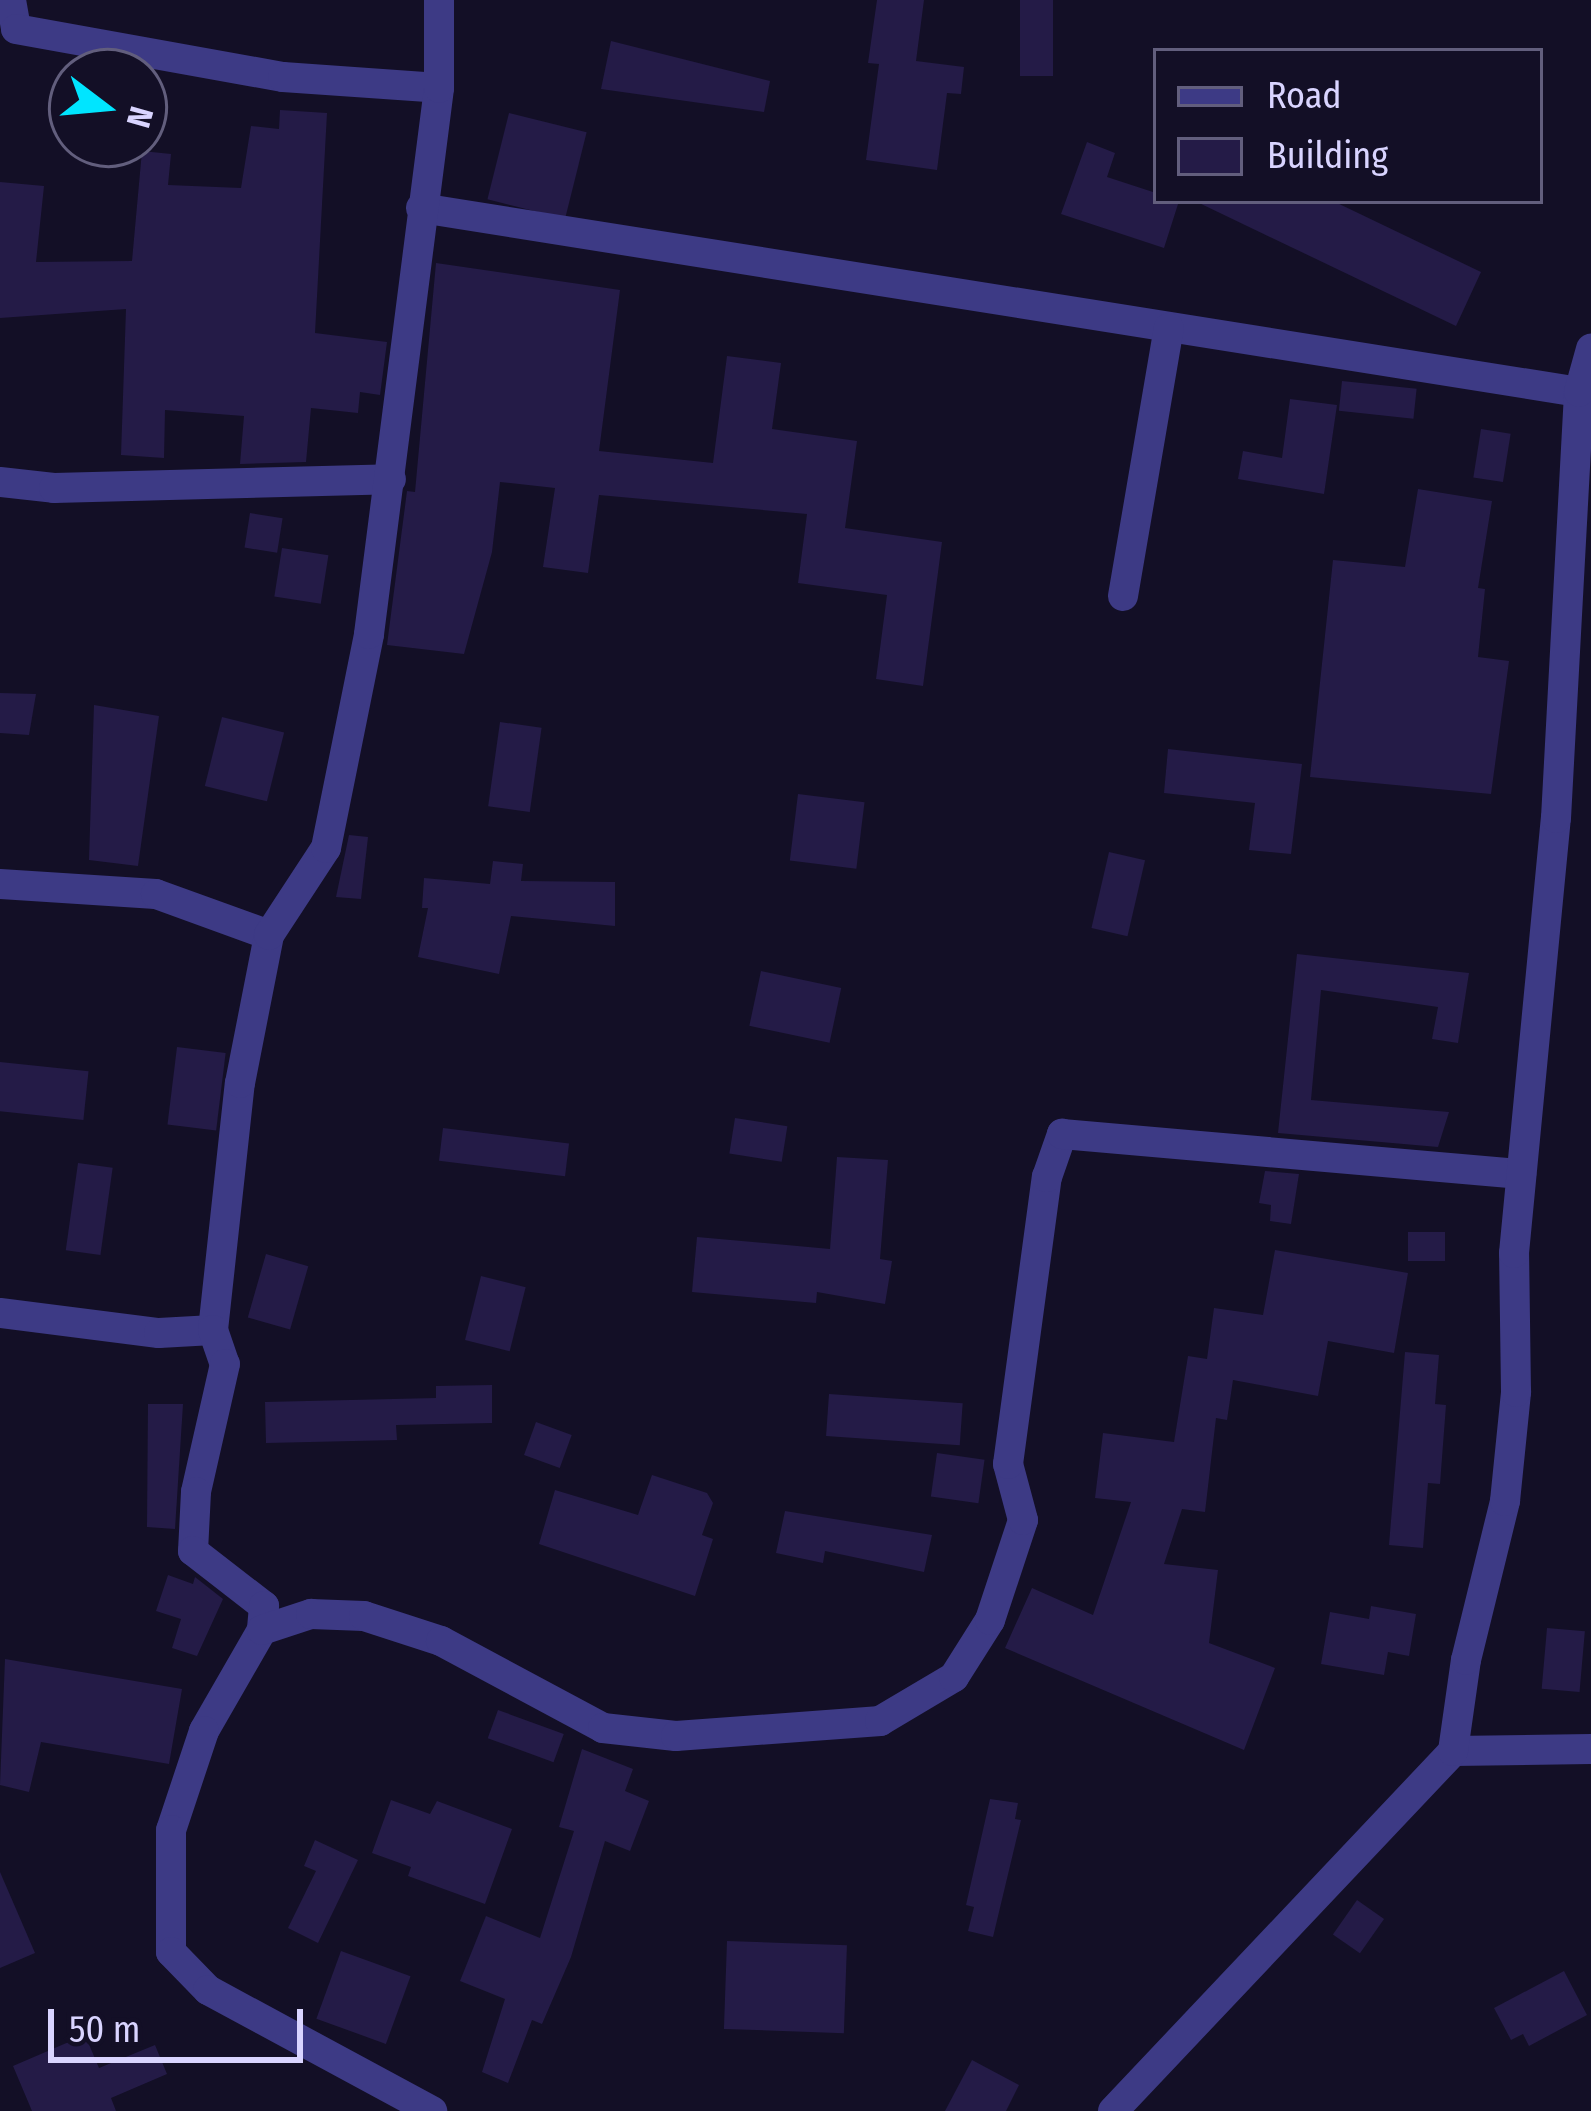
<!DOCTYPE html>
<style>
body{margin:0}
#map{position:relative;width:1591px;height:2111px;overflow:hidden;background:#130f26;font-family:"Fira Sans Condensed",sans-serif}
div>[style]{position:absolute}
.building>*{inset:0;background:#241b47;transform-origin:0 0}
.minor>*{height:30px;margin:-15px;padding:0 15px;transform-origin:15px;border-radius:15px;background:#3d3a85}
span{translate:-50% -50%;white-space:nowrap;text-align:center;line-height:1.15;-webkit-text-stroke:9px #130f26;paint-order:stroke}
.legend{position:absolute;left:1153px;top:48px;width:390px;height:156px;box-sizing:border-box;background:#130f26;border:3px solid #625e7d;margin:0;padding:15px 21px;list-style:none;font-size:36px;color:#d9d4ff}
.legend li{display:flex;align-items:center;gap:24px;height:60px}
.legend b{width:60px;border:3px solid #625e7d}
.north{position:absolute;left:48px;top:48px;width:120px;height:120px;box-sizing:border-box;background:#130f26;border:3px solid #625e7d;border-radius:50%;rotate:106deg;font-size:33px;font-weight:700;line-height:48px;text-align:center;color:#d9d4ff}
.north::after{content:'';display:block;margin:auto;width:42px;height:54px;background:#00e5ff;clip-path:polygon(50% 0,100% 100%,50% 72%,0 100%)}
.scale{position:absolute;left:48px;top:2009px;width:255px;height:54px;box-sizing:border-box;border:6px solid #d9d4ff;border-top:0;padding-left:15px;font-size:36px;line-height:42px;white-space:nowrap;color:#d9d4ff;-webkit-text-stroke:9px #130f26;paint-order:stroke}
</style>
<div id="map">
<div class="building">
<i style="clip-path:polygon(877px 0,924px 0,916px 61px,964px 67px,961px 94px,947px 93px,937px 170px,866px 160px,879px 64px,868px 63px)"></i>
<i style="left:1020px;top:0;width:33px;height:76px"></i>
<i style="clip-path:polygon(611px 41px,770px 81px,764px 112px,601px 89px)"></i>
<i style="clip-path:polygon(280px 110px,327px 113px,315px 333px,387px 342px,380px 395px,360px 392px,358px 413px,311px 408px,306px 462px,240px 464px,244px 416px,165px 410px,164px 458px,121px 455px,126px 309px,0 318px,0 182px,44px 186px,36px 262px,132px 261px,142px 151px,171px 154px,168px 185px,241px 188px,251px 126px,279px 129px)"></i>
<i style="left:509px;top:113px;width:80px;height:89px;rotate:14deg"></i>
<i style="clip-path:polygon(1087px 142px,1115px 153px,1107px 177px,1156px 193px,1156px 201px,1179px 201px,1164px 248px,1061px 214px)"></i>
<i style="clip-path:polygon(1195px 201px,1333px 201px,1481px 272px,1456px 326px)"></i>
<i style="clip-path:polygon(436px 263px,620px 290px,599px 451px,713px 463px,727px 356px,781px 363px,772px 429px,857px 441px,845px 528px,942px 542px,923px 686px,876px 679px,887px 595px,798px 583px,807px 514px,599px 495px,588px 573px,543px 567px,555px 488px,500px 482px,492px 552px,464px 654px,387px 645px,407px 491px,415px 492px)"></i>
<i style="left:1342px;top:381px;width:75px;height:30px;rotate:6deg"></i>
<i style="clip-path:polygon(1290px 399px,1337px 405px,1324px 494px,1238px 479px,1243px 451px,1282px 458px)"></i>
<i style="left:1481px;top:429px;width:30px;height:49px;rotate:9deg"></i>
<i style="clip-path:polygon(1418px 489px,1492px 501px,1478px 588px,1485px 589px,1478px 657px,1509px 661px,1491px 794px,1310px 777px,1333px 560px,1405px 567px)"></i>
<i style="left:250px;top:513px;width:33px;height:35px;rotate:9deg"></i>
<i style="left:282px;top:548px;width:47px;height:49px;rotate:9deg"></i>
<i style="clip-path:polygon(0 693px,36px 694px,29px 735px,0 733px)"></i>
<i style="clip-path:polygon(94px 705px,159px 716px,138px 866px,89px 860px)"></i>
<i style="left:222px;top:717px;width:64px;height:71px;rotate:14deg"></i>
<i style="left:500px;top:722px;width:42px;height:85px;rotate:8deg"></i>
<i style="clip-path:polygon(1168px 749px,1302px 764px,1291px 854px,1249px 850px,1255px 803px,1164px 793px)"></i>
<i style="left:798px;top:794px;width:67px;height:67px;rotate:7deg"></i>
<i style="clip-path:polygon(349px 835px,368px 837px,361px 899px,336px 897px)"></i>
<i style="left:1109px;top:852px;width:37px;height:78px;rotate:13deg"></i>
<i style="clip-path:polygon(493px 861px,523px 864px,521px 881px,615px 882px,615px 926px,511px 916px,499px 974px,418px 957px,428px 908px,422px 908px,424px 878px,490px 884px)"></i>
<i style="clip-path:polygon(1297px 954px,1469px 973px,1458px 1043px,1432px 1039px,1438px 1007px,1321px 990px,1311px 1100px,1449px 1112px,1438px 1147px,1278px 1133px)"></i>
<i style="left:761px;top:971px;width:82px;height:56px;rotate:12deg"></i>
<i style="left:177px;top:1047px;width:49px;height:78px;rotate:7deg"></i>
<i style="left:0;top:1062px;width:89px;height:49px;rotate:6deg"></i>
<i style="left:735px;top:1118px;width:53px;height:36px;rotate:9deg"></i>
<i style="left:443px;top:1128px;width:127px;height:33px;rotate:7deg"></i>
<i style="clip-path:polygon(837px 1157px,888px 1160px,880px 1259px,892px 1261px,885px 1304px,817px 1292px,816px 1303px,692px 1292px,697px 1237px,830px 1249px)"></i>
<i style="left:78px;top:1163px;width:35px;height:88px;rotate:8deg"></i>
<i style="clip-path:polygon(1265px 1171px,1299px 1174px,1291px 1224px,1270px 1221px,1271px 1205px,1259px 1203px)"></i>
<i style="left:1408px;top:1232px;width:37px;height:29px"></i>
<i style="clip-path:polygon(1275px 1250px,1408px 1273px,1394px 1353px,1328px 1341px,1318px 1396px,1233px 1380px,1227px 1420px,1216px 1418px,1205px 1512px,1182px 1509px,1164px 1564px,1218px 1570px,1209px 1643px,1275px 1668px,1244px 1750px,1005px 1648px,1032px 1588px,1093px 1615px,1131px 1502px,1095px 1498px,1103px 1433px,1174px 1442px,1188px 1356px,1207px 1359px,1214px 1308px,1263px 1315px)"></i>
<i style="left:266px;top:1254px;width:44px;height:66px;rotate:16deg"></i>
<i style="left:481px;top:1276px;width:46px;height:66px;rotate:14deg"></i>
<i style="clip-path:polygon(1405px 1352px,1439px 1355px,1435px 1404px,1446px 1405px,1440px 1484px,1428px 1483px,1423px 1548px,1389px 1545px)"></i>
<i style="clip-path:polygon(492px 1385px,492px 1423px,396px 1425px,397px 1440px,266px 1443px,265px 1402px,436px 1398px,436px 1386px)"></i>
<i style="left:829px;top:1394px;width:134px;height:42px;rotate:4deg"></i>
<i style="clip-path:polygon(148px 1404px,183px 1404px,175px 1529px,147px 1527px)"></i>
<i style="left:536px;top:1422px;width:38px;height:35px;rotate:20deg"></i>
<i style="left:937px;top:1453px;width:48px;height:44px;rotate:8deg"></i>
<i style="clip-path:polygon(652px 1475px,707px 1493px,713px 1503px,702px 1535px,713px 1539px,695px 1596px,539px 1544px,555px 1490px,638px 1515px)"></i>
<i style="clip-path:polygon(785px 1511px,932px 1535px,924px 1572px,825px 1551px,823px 1563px,776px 1553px)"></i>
<i style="clip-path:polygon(168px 1575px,193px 1584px,195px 1577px,223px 1599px,197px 1656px,172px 1648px,181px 1619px,156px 1611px)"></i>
<i style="clip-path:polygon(1371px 1606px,1416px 1614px,1409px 1656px,1388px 1652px,1384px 1675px,1321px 1664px,1330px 1612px,1369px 1619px)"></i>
<i style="left:1547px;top:1628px;width:38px;height:61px;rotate:5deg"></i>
<i style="clip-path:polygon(5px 1659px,182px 1689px,169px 1764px,41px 1742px,29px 1792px,0 1785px)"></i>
<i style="left:498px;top:1710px;width:70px;height:30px;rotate:20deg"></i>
<i style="clip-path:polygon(582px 1749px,633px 1769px,625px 1791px,649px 1801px,630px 1851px,605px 1841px,571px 1957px,542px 2024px,532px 2020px,508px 2083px,482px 2072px,505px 1999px,460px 1981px,486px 1916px,540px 1938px,574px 1831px,559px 1827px)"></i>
<i style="clip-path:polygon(990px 1799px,1018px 1803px,1015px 1819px,1021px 1820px,993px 1937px,968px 1931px,974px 1907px,966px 1905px)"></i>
<i style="clip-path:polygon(391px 1800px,430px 1814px,437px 1801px,512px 1829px,485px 1904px,408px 1876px,411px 1867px,372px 1853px)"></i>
<i style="clip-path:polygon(315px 1840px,358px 1860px,318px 1943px,288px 1928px,316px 1871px,304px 1866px)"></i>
<i style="clip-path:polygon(0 1872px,35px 1953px,0 1968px)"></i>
<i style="left:1357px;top:1900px;width:33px;height:42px;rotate:35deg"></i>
<i style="left:727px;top:1941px;width:120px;height:88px;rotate:2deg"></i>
<i style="left:341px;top:1951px;width:74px;height:72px;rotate:20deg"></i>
<i style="clip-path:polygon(1564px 1971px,1587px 2015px,1529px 2046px,1523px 2034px,1511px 2040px,1494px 2008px)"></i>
<i style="clip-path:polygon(85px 2035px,99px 2068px,155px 2045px,167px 2074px,111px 2098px,116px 2111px,32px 2111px,13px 2066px)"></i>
<i style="clip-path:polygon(972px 2060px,1019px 2085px,1006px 2111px,945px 2111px)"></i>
</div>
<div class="minor">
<i style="left:11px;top:0;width:29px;rotate:80deg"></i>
<i style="left:16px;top:29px;width:271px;rotate:10.2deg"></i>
<i style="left:283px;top:77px;width:156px;rotate:4deg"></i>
<i style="left:421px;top:208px;width:1173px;rotate:9.03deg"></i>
<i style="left:0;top:482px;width:54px;rotate:6.3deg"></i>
<i style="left:54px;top:488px;width:337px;rotate:-1.5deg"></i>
<i style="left:1123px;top:596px;width:272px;rotate:-80.3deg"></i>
<i style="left:0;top:884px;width:156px;rotate:3.7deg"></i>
<i style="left:156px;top:894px;width:120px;rotate:19.9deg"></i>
<i style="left:0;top:1313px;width:160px;rotate:7.2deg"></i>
<i style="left:159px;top:1333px;width:54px;rotate:-3.2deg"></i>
<i style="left:213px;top:1330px;width:248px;rotate:-83.8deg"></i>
<i style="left:240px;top:1083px;width:151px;rotate:-78.9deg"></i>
<i style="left:269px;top:935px;width:104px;rotate:-56.8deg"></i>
<i style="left:326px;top:848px;width:218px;rotate:-78.6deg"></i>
<i style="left:369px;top:634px;width:550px;rotate:-82.69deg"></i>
<i style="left:439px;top:88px;width:88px;rotate:-90deg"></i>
<i style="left:213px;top:1330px;width:36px;rotate:71deg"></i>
<i style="left:225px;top:1364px;width:131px;rotate:102.8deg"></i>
<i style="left:196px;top:1492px;width:59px;rotate:92.9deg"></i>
<i style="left:193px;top:1551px;width:90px;rotate:37.8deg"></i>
<i style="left:264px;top:1606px;width:24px;rotate:95deg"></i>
<i style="left:262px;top:1630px;width:116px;rotate:119.9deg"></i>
<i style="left:204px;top:1731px;width:104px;rotate:108.4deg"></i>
<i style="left:171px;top:1830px;width:122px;rotate:90deg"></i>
<i style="left:171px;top:1952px;width:53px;rotate:45.8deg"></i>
<i style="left:208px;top:1990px;width:255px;rotate:28.4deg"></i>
<i style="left:262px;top:1630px;width:52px;rotate:-18.1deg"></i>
<i style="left:311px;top:1614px;width:53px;rotate:2.2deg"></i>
<i style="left:364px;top:1616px;width:81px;rotate:18deg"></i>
<i style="left:441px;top:1641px;width:184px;rotate:28.2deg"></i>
<i style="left:603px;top:1728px;width:73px;rotate:6.3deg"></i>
<i style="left:676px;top:1736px;width:205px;rotate:-4.2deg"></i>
<i style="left:880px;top:1721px;width:86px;rotate:-30.7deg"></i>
<i style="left:954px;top:1677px;width:67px;rotate:-57.7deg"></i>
<i style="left:990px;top:1620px;width:105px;rotate:-71.7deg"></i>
<i style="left:1023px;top:1520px;width:58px;rotate:-105deg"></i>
<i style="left:1008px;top:1464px;width:290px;rotate:-82.3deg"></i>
<i style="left:1047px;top:1177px;width:46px;rotate:-70.8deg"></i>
<i style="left:1062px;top:1134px;width:461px;rotate:5deg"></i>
<i style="left:1453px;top:1751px;width:138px;rotate:-0.8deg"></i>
<i style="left:1113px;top:2111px;width:495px;rotate:-46.6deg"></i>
<i style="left:1453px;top:1751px;width:92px;rotate:-81.9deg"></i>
<i style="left:1466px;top:1660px;width:164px;rotate:-76.2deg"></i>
<i style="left:1505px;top:1501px;width:110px;rotate:-84.2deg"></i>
<i style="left:1516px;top:1392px;width:139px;rotate:-90.8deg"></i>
<i style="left:1514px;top:1253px;width:437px;rotate:-84.5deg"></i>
<i style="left:1556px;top:818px;width:427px;rotate:-86.9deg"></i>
<i style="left:1579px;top:392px;width:45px;rotate:-74.4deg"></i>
</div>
<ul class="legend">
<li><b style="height:15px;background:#3d3a85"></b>Road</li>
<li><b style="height:33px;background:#241b47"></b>Building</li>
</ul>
<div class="north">N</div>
<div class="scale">50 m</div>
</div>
